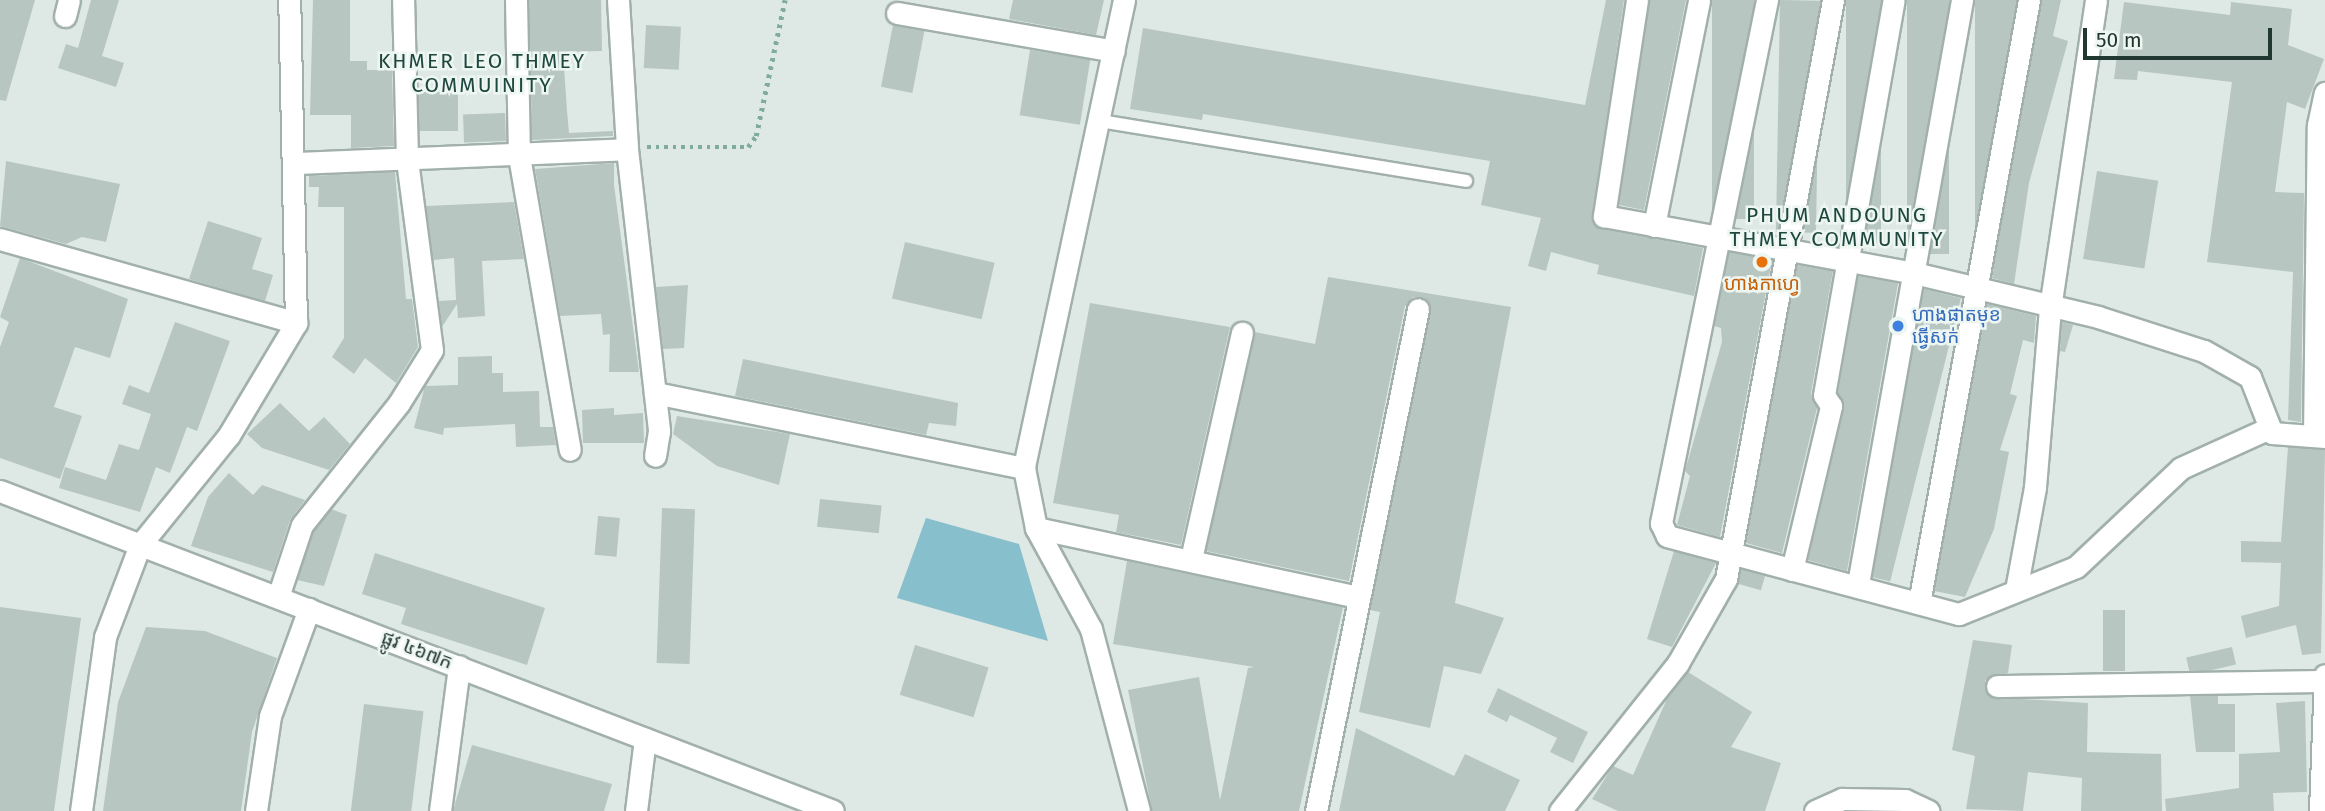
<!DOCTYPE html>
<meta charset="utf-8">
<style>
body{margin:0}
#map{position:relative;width:2325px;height:811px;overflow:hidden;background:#dee9e5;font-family:"Fira Sans","Noto Sans Khmer",sans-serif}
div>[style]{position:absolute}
.water>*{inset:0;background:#88bfcc}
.building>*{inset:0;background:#b7c6c1;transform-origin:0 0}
.path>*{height:4.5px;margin-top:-2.25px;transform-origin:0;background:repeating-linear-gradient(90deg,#80ab9f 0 3.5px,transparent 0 8.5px)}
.roads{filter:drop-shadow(2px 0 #a2b0ac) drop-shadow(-2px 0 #a2b0ac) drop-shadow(0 2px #a2b0ac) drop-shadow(0 -2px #a2b0ac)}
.lane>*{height:12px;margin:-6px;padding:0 6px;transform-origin:6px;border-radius:6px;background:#fff}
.street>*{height:21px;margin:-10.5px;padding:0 10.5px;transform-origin:10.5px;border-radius:10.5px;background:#fff}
.secondary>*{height:21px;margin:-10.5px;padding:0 10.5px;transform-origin:10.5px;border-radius:10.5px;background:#fff}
.dots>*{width:19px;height:19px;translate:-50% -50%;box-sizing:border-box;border:4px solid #eef6f2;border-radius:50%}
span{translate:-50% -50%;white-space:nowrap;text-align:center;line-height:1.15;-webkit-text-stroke:5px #eef6f2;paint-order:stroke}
.food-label{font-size:19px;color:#c56008}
.shop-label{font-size:19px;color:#366cbe}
.left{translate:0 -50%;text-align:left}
.street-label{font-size:19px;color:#213732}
.neighbourhood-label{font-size:21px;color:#1e483f;letter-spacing:2px}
.scale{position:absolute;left:2083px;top:28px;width:189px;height:32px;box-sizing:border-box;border:4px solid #213732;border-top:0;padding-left:9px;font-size:21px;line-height:24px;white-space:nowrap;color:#213732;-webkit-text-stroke:5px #eef6f2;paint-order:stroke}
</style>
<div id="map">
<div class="water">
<i style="clip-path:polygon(926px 518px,1019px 544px,1048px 641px,897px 598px)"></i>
</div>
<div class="building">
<i style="clip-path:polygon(0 0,35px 0,6px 101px,0 100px)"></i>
<i style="clip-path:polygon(91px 0,119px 0,102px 56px,124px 63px,116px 87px,58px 68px,66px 44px,78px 48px)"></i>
<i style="clip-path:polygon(313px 0,350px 0,350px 61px,367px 61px,367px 70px,392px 70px,394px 146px,351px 148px,351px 115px,310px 115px)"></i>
<i style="clip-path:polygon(529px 0,601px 0,602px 51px,563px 52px,567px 111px,569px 133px,613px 131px,613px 136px,532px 140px)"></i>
<i style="clip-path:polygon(1013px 0,1104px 0,1096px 35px,1009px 19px)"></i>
<i style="clip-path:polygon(1606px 0,1624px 0,1592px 220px,1602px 229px,1703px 248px,1694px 296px,1597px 274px,1599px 265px,1551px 252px,1546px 271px,1528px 266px,1541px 218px,1481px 205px,1490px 161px,1203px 114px,1202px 120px,1130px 109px,1143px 28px,1585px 105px)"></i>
<i style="clip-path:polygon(1650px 0,1686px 0,1644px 210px,1619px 205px)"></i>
<i style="left:1712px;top:0;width:42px;height:219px"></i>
<i style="left:1780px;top:0;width:40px;height:232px;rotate:1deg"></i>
<i style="left:1846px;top:0;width:35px;height:243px"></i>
<i style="left:1907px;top:0;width:42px;height:254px"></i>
<i style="left:1975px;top:0;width:41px;height:267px"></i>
<i style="clip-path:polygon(2042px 0,2061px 0,2053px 36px,2068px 41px,2029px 183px,2014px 284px,1992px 278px)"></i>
<i style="clip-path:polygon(2124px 2px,2230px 15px,2231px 2px,2292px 9px,2288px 45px,2324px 59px,2305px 109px,2287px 102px,2275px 192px,2304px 193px,2301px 422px,2288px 420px,2293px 272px,2207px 262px,2232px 82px,2138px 71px,2137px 80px,2114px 79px)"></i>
<i style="left:646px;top:25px;width:35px;height:43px;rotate:3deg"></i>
<i style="left:893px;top:25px;width:32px;height:63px;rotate:11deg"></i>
<i style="left:1030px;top:50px;width:61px;height:66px;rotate:9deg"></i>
<i style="left:418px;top:92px;width:40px;height:39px"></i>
<i style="left:505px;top:113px;width:28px;height:42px;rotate:88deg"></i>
<i style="clip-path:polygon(6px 161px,120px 184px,106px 242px,82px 237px,66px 244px,0 226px)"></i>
<i style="clip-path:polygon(614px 163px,614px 185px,639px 372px,609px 372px,610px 334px,603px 335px,601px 314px,560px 316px,535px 169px)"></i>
<i style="left:2097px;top:171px;width:62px;height:89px;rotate:9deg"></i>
<i style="clip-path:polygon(395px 172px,406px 299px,412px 299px,418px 347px,396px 383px,365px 358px,354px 374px,332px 357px,344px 338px,344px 207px,318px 207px,319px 187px,309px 187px,309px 176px)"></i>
<i style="clip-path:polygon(514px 202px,524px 259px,482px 261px,485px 316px,458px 318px,457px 304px,442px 327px,439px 301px,456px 300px,454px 258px,433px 260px,426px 206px)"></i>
<i style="clip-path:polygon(208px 221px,262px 238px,252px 269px,273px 275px,265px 301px,189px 279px)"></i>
<i style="left:905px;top:242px;width:92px;height:58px;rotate:13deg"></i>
<i style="clip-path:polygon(1729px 252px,1772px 260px,1720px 537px,1677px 525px,1690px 476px,1685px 471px,1722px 342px,1721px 328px,1714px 326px)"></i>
<i style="clip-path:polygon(20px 258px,128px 299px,110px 358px,75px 347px,54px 407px,82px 416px,60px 479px,0 458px,0 347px,9px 322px,0 317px)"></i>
<i style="clip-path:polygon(1797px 265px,1833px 271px,1811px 393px,1817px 408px,1782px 553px,1746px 543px)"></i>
<i style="clip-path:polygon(1858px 276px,1898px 283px,1847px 571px,1808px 560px,1844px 409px,1838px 392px)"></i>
<i style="clip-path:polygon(1328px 277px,1511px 307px,1455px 603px,1504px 618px,1481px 674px,1444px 666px,1430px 728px,1359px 712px,1380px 612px,1370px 610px,1431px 312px,1426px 299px,1413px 297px,1405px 306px,1349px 581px,1206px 551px,1255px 332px,1315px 344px)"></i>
<i style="clip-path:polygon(688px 285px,684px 348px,663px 349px,656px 287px)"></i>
<i style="left:1924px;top:289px;width:38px;height:292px;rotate:14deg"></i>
<i style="clip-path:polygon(1090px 303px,1230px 327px,1181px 545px,1116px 532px,1119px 515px,1053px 503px)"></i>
<i style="clip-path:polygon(1987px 304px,2036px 316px,2034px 343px,2023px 340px,2010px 394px,2017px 396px,2000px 450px,2009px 452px,1994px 529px,1965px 597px,1934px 591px)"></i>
<i style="clip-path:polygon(175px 322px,230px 341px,197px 431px,187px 427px,170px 473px,156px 467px,140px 512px,59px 488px,65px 467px,106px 480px,119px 444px,139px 450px,151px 414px,122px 404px,129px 385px,149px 393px)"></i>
<i style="clip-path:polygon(2062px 322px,2073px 325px,2065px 352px,2060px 351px)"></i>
<i style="clip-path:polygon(492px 356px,492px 373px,503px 373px,503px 392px,539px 391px,540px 427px,553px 427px,556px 445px,516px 447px,515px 424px,444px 428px,443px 435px,414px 428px,425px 386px,458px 385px,458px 357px)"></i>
<i style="clip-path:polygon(743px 359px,958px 403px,956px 426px,929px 423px,926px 435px,735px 396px)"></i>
<i style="clip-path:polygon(280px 403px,309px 431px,324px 417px,350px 444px,329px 470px,262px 448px,247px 434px)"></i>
<i style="clip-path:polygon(614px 408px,614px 415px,643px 413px,644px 443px,583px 443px,582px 410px)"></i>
<i style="clip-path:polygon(677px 416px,790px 434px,779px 485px,717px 466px,673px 434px)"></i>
<i style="clip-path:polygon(2288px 447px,2325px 450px,2321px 653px,2302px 655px,2296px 625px,2246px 638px,2241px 616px,2279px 606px,2281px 563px,2241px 562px,2241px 541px,2281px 542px)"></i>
<i style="clip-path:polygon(229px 473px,253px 495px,262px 485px,305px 500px,290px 520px,273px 572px,191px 546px,208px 497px)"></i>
<i style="left:820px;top:499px;width:62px;height:28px;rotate:6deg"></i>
<i style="left:662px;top:508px;width:33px;height:155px;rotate:2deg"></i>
<i style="clip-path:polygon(331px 509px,347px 515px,324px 586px,297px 580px,314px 531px)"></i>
<i style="left:598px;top:516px;width:22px;height:39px;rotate:5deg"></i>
<i style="clip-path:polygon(1674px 551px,1716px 563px,1672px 647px,1647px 639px)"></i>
<i style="clip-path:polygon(375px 553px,545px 608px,527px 665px,401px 624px,406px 608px,362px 594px)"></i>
<i style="clip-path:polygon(1127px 561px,1343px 607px,1299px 811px,1152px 811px,1128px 690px,1199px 677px,1220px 800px,1248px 668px,1254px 667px,1113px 644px)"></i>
<i style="left:1741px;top:569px;width:25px;height:15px;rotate:16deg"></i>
<i style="clip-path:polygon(0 607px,81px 618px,54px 811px,0 811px)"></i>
<i style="left:2103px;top:610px;width:22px;height:61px"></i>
<i style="clip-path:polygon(146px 627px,205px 631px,277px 658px,252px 732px,241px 811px,103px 811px,118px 702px)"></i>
<i style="clip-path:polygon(1973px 640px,2012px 645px,2008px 673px,1985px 680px,1990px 697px,2088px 703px,2087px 752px,2161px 754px,2162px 811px,2081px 811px,2082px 778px,2028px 772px,2023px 811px,1966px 809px,1975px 756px,1952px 750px)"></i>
<i style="left:915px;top:645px;width:77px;height:52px;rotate:17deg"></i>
<i style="left:2232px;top:647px;width:18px;height:47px;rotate:77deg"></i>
<i style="clip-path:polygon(1688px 672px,1752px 712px,1731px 747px,1781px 763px,1765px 811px,1618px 811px,1592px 799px,1613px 766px,1633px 775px,1667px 699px)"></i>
<i style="clip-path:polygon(1498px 688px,1588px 732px,1573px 763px,1550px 752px,1557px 738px,1510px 715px,1507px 722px,1487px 712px)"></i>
<i style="clip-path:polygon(2190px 696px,2218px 696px,2218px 704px,2235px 704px,2235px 752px,2196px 752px)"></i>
<i style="clip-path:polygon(2305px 701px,2307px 792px,2273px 793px,2274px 811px,2166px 811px,2165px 799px,2239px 788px,2239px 754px,2280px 752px,2276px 703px)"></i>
<i style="left:364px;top:704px;width:60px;height:108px;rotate:7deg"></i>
<i style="clip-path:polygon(1356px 728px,1454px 776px,1465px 754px,1520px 780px,1505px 811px,1339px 811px)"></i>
<i style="clip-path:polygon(472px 745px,612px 784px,604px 811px,453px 811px)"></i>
</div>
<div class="path">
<i style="left:647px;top:147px;width:101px"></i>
<i style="left:748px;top:147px;width:14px;rotate:-54deg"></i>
<i style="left:756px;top:136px;width:139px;rotate:-78deg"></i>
</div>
<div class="roads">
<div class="lane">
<i style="left:1100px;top:121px;width:371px;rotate:9.3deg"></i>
</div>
<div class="street">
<i style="left:516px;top:0;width:156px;rotate:88.9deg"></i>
<i style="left:519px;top:156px;width:298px;rotate:80.2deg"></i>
<i style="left:618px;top:0;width:149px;rotate:86.5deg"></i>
<i style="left:627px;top:149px;width:284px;rotate:83.5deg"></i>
<i style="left:659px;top:431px;width:25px;rotate:99deg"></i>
<i style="left:1124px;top:0;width:479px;rotate:102.1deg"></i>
<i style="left:1024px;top:468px;width:61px;rotate:78.7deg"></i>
<i style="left:1036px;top:528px;width:115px;rotate:61.4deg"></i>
<i style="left:1091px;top:629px;width:188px;rotate:75.2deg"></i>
<i style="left:1637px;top:0;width:219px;rotate:98.7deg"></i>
<i style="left:1604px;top:216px;width:315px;rotate:10.4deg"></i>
<i style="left:1914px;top:273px;width:189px;rotate:13.4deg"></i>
<i style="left:2098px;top:317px;width:111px;rotate:17.8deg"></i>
<i style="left:2204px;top:351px;width:53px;rotate:29.5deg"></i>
<i style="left:2250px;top:377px;width:60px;rotate:68.6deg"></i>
<i style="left:2272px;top:433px;width:53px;rotate:4.3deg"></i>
<i style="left:1767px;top:0;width:534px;rotate:101.46deg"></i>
<i style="left:1661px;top:523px;width:14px;rotate:65deg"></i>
<i style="left:1667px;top:536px;width:302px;rotate:15deg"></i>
<i style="left:1959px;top:614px;width:126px;rotate:-21.9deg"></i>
<i style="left:2076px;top:567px;width:144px;rotate:-43.3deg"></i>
<i style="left:2181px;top:468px;width:97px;rotate:-24.4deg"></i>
<i style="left:897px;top:13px;width:220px;rotate:9.9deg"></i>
<i style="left:65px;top:16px;width:16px;rotate:-76deg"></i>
<i style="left:296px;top:163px;width:331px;rotate:-2.4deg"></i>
<i style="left:1654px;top:226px;width:230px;rotate:-78.7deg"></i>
<i style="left:0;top:239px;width:308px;rotate:15.8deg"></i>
<i style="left:655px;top:393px;width:377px;rotate:11.5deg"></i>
<i style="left:2314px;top:436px;width:311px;rotate:-89.3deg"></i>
<i style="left:2318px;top:125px;width:33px;rotate:-78deg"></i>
<i style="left:1036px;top:528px;width:330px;rotate:12.1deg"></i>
<i style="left:1191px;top:559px;width:232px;rotate:-77.3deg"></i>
<i style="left:1792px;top:570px;width:169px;rotate:-76.6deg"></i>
<i style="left:1831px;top:406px;width:13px;rotate:-122deg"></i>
<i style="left:1824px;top:395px;width:401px;rotate:-80deg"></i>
<i style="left:1858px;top:584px;width:593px;rotate:-79.9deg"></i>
<i style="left:2016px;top:590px;width:105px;rotate:-79.5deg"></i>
<i style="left:2035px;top:487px;width:180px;rotate:-85.2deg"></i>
<i style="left:2050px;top:308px;width:311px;rotate:-81.5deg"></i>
<i style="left:278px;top:597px;width:76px;rotate:-71.6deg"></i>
<i style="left:302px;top:525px;width:156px;rotate:-51.5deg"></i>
<i style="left:399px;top:403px;width:62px;rotate:-58.1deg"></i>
<i style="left:432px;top:350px;width:193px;rotate:-97.5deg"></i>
<i style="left:407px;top:159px;width:159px;rotate:-91.4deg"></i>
<i style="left:1919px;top:603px;width:613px;rotate:-79.66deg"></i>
<i style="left:1997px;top:686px;width:328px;rotate:-0.9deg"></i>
<i style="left:81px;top:811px;width:176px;rotate:-82.1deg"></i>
<i style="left:105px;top:637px;width:98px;rotate:-69.2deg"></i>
<i style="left:140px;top:545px;width:141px;rotate:-51deg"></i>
<i style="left:229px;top:435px;width:131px;rotate:-59.1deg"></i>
<i style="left:296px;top:323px;width:323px;rotate:-91.2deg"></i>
<i style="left:256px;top:811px;width:96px;rotate:-81.6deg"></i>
<i style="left:270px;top:716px;width:114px;rotate:-70deg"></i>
<i style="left:440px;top:811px;width:146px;rotate:-82.5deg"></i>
<i style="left:636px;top:811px;width:73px;rotate:-82.9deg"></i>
<i style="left:1316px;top:811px;width:512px;rotate:-78.51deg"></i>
<i style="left:1560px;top:811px;width:189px;rotate:-51.4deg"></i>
<i style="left:1678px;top:663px;width:97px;rotate:-60.3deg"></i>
<i style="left:1726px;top:579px;width:589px;rotate:-79.53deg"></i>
<i style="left:1815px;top:811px;width:30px;rotate:-24deg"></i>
<i style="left:1842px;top:799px;width:63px;rotate:0.9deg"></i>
<i style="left:1905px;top:800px;width:26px;rotate:25deg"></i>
<i style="left:2320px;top:811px;width:136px;rotate:-87.9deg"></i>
</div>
<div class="secondary">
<i style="left:0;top:491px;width:892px;rotate:21.01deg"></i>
</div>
</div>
<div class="dots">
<i style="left:1762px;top:262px;background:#e8710a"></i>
<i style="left:1898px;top:326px;background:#3f7fe0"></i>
</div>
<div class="food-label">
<span style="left:1762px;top:284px">ហាងកាហ្វេ</span>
</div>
<div class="shop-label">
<span class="left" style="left:1912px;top:326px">ហាងផាតមុខ<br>ធ្វើសក់</span>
</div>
<div class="street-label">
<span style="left:417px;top:650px;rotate:21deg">ផ្លូវ ៤៦៧ក</span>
</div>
<div class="neighbourhood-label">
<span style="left:482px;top:73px">KHMER LEO THMEY<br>COMMUINITY</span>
<span style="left:1837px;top:227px">PHUM ANDOUNG<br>THMEY COMMUNITY</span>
</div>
<div class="scale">50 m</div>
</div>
